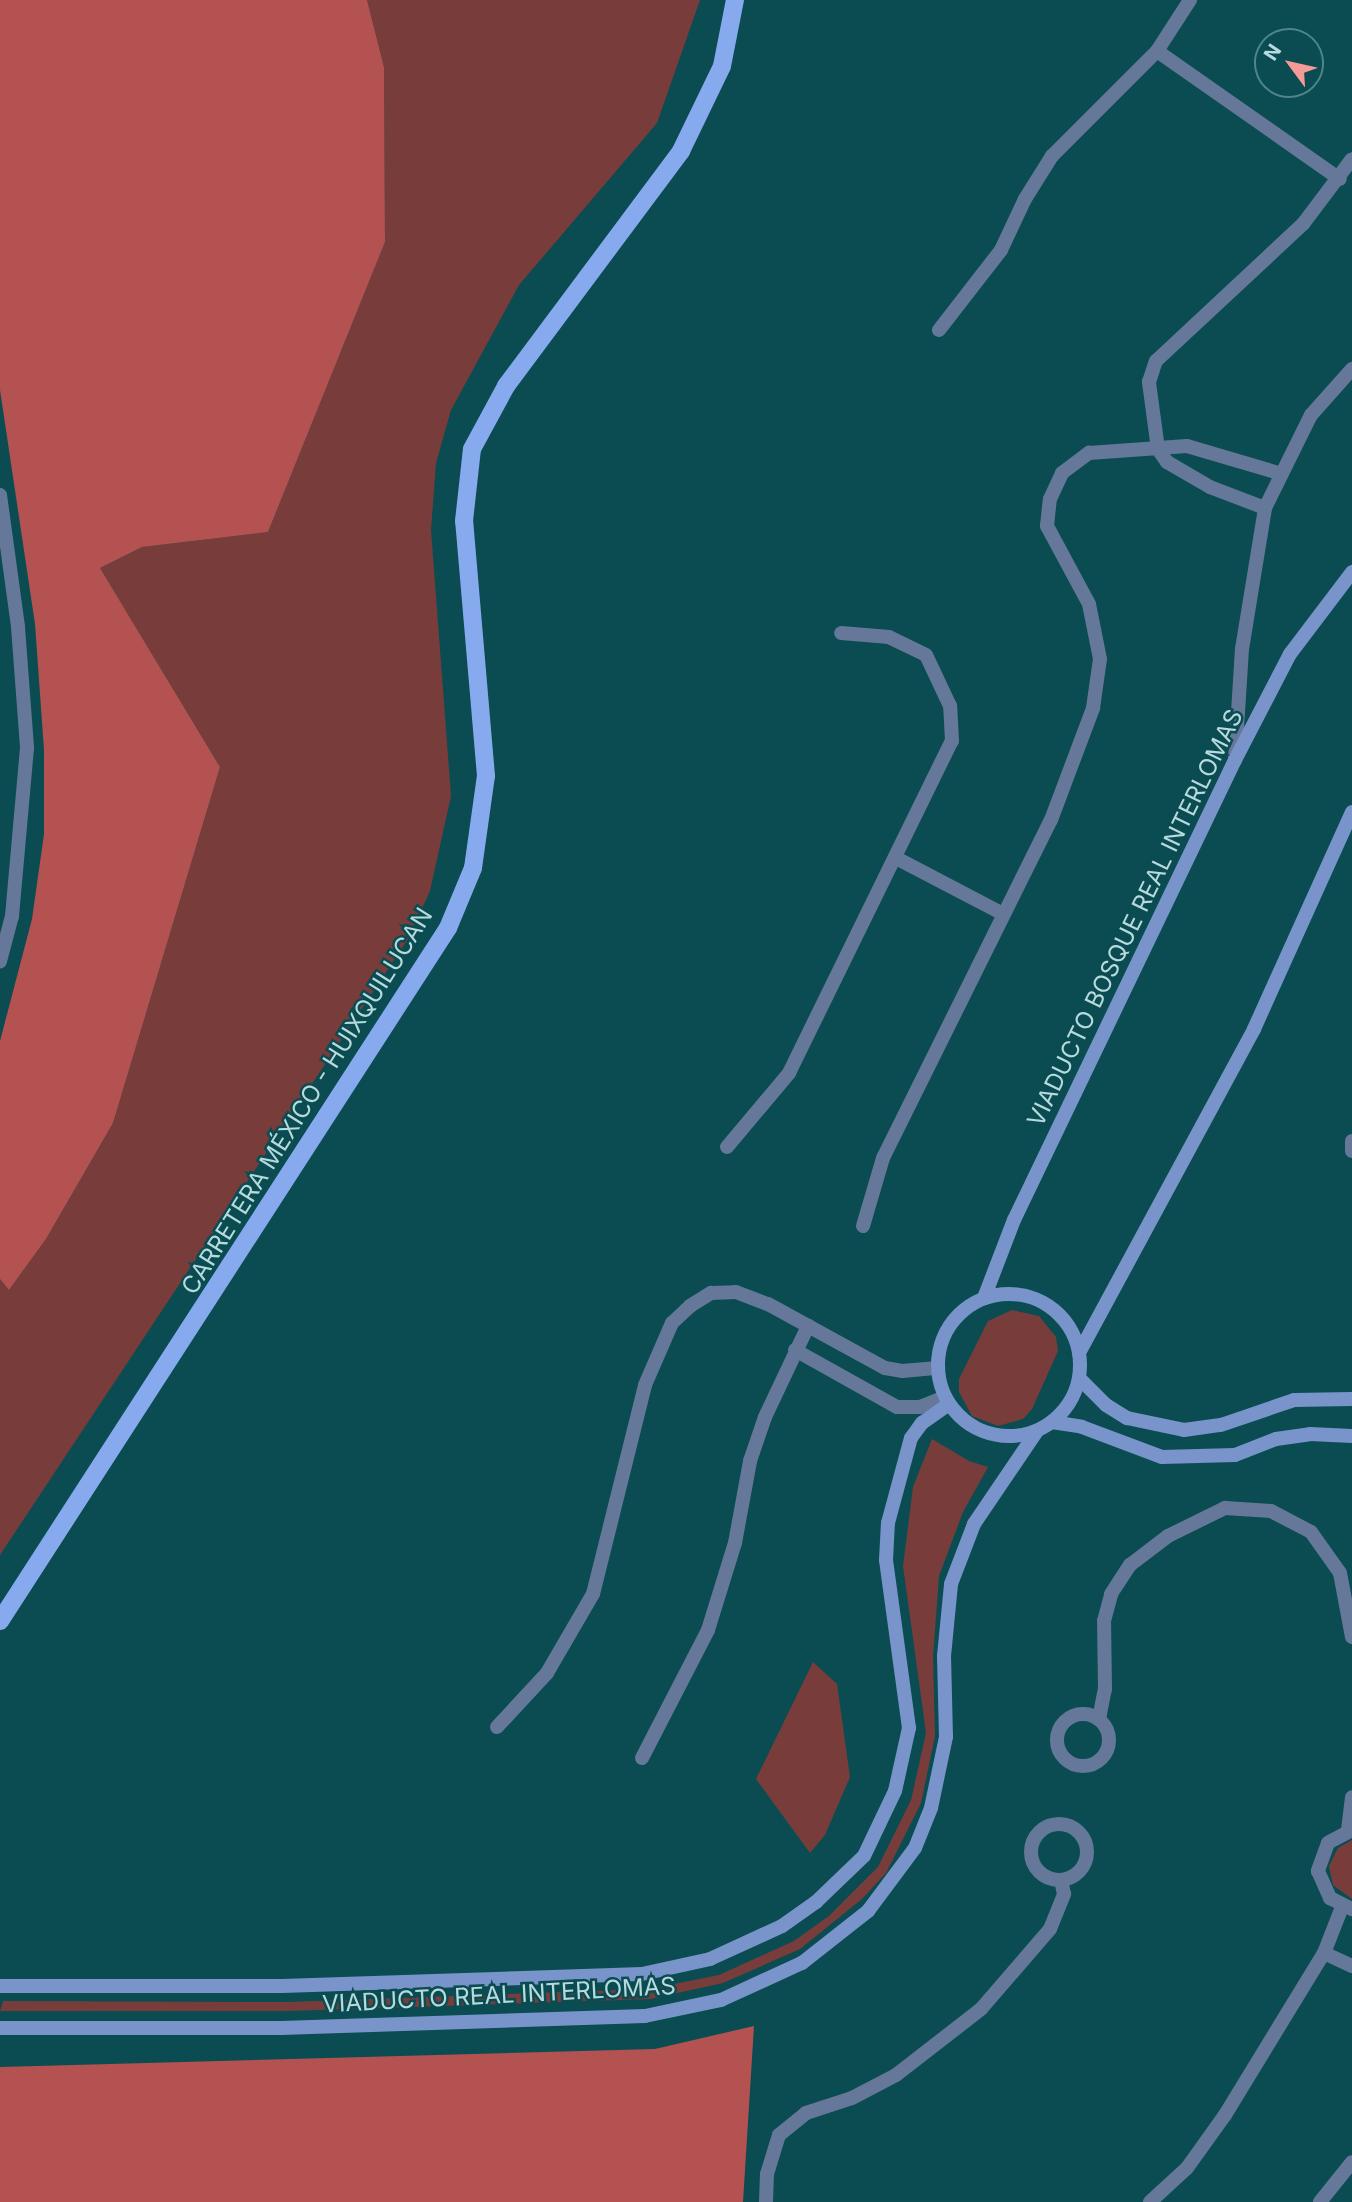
<!DOCTYPE html>
<meta charset="utf-8">
<style>
body{margin:0}
#map{position:relative;width:1352px;height:2202px;overflow:hidden;background:#0a4c51;font-family:Inter,sans-serif}
div>[style]{position:absolute}
.green>*{inset:0;background:#783d3b}
.forest>*{inset:0;background:#b35250}
.minor>*{height:14px;margin:-7px;padding:0 7px;transform-origin:7px;border-radius:7px;background:#66789a}
.minor>.ring{margin:-7px;padding:0;box-sizing:content-box;background:none;border:14px solid #66789a;border-radius:50%}
.tertiary>*{height:14px;margin:-7px;padding:0 7px;transform-origin:7px;border-radius:7px;background:#66789a}
.secondary>*{height:14px;margin:-7px;padding:0 7px;transform-origin:7px;border-radius:7px;background:#7994ca}
.secondary>.ring{margin:-7px;padding:0;box-sizing:content-box;background:none;border:14px solid #7994ca;border-radius:50%}
.primary>*{height:18px;margin:-9px;padding:0 9px;transform-origin:9px;border-radius:9px;background:#87aaef}
span{translate:-50% -50%;white-space:nowrap;text-align:center;line-height:1.15;-webkit-text-stroke:5px #0a4c51;paint-order:stroke}
.street-label{font-size:24px;color:#b6dade}
.north{position:absolute;left:1254px;top:28px;width:70px;height:70px;box-sizing:border-box;background:#0a4c51;border:2px solid #4f8589;border-radius:50%;rotate:303deg;font-size:19px;font-weight:700;line-height:28px;text-align:center;color:#b6dade}
.north::after{content:'';display:block;margin:auto;width:24px;height:32px;background:#f59b97;clip-path:polygon(50% 0,100% 100%,50% 72%,0 100%)}
</style>
<div id="map">
<div class="green">
<i style="clip-path:polygon(367px 0,700px 0,657px 123px,519px 285px,451px 410px,436px 463px,431px 530px,451px 796px,430px 891px,408px 939px,0 1555px,0 1279px,9px 1290px,46px 1239px,113px 1123px,220px 767px,100px 568px,142px 547px,268px 532px,385px 242px,384px 67px)"></i>
<i style="clip-path:polygon(1012px 1310px,1039px 1316px,1056px 1337px,1058px 1351px,1032px 1409px,1023px 1419px,998px 1426px,972px 1416px,959px 1392px,959px 1379px,988px 1321px)"></i>
<i style="clip-path:polygon(932px 1439px,969px 1461px,988px 1467px,963px 1512px,939px 1576px,933px 1657px,935px 1736px,921px 1803px,886px 1873px,862px 1899px,800px 1949px,723px 1983px,650px 1999px,288px 2011px,0 2011px,3px 2001px,288px 2002px,649px 1989px,719px 1975px,794px 1941px,829px 1916px,878px 1867px,911px 1800px,926px 1733px,903px 1566px,913px 1487px)"></i>
<i style="clip-path:polygon(813px 1662px,837px 1684px,850px 1777px,825px 1835px,810px 1853px,756px 1779px)"></i>
<i style="clip-path:polygon(1352px 1840px,1352px 1899px,1333px 1885px,1329px 1866px,1338px 1848px)"></i>
</div>
<div class="forest">
<i style="clip-path:polygon(0 0,367px 0,384px 67px,385px 242px,268px 532px,142px 547px,100px 568px,220px 767px,113px 1123px,46px 1239px,9px 1290px,0 1279px,0 1041px,32px 919px,44px 834px,44px 750px,35px 624px,0 390px)"></i>
<i style="clip-path:polygon(754px 2026px,743px 2202px,0 2202px,0 2067px,655px 2049px)"></i>
</div>
<div class="minor">
<i style="left:1190px;top:0;width:61px;rotate:122.9deg"></i>
<i style="left:1157px;top:51px;width:223px;rotate:35deg"></i>
<i style="left:939px;top:330px;width:101px;rotate:-52.2deg"></i>
<i style="left:1001px;top:250px;width:56px;rotate:-64.8deg"></i>
<i style="left:1025px;top:199px;width:51px;rotate:-57.9deg"></i>
<i style="left:1052px;top:156px;width:148px;rotate:-45deg"></i>
<i style="left:1265px;top:508px;width:59px;rotate:-159.1deg"></i>
<i style="left:1210px;top:487px;width:50px;rotate:-149.8deg"></i>
<i style="left:1167px;top:462px;width:16px;rotate:-125deg"></i>
<i style="left:1158px;top:449px;width:68px;rotate:-97.7deg"></i>
<i style="left:1149px;top:382px;width:22px;rotate:-72deg"></i>
<i style="left:1156px;top:361px;width:201px;rotate:-43deg"></i>
<i style="left:1303px;top:224px;width:81px;rotate:-53deg"></i>
<i style="left:898px;top:859px;width:119px;rotate:27.6deg"></i>
<i style="left:1352px;top:1141px;width:10px;rotate:90deg"></i>
<i style="left:727px;top:1147px;width:97px;rotate:-50deg"></i>
<i style="left:789px;top:1073px;width:370px;rotate:-63.9deg"></i>
<i style="left:952px;top:741px;width:35px;rotate:-93deg"></i>
<i style="left:950px;top:706px;width:56px;rotate:-115.2deg"></i>
<i style="left:926px;top:655px;width:41px;rotate:-154.1deg"></i>
<i style="left:889px;top:637px;width:48px;rotate:-175.2deg"></i>
<i style="left:863px;top:1226px;width:71px;rotate:-73.6deg"></i>
<i style="left:883px;top:1158px;width:377px;rotate:-63.6deg"></i>
<i style="left:1051px;top:820px;width:120px;rotate:-69.4deg"></i>
<i style="left:1093px;top:708px;width:49px;rotate:-81.9deg"></i>
<i style="left:1100px;top:659px;width:56px;rotate:-101.3deg"></i>
<i style="left:1089px;top:604px;width:89px;rotate:-118.3deg"></i>
<i style="left:1047px;top:526px;width:27px;rotate:-84deg"></i>
<i style="left:1050px;top:499px;width:29px;rotate:-65deg"></i>
<i style="left:1062px;top:473px;width:34px;rotate:-37deg"></i>
<i style="left:1089px;top:453px;width:98px;rotate:-4.1deg"></i>
<i style="left:1187px;top:446px;width:96px;rotate:16.4deg"></i>
<i style="left:795px;top:1350px;width:117px;rotate:29.2deg"></i>
<i style="left:897px;top:1407px;width:23px"></i>
<i style="left:920px;top:1407px;width:27px;rotate:-22deg"></i>
<i class="ring" style="left:1057px;top:1714px;width:38px;height:38px"></i>
<i style="left:1099px;top:1719px;width:31px;rotate:-79deg"></i>
<i style="left:1105px;top:1689px;width:68px;rotate:-90.8deg"></i>
<i style="left:1104px;top:1621px;width:28px;rotate:-75deg"></i>
<i style="left:1111px;top:1594px;width:35px;rotate:-57deg"></i>
<i style="left:1130px;top:1565px;width:48px;rotate:-37.3deg"></i>
<i style="left:1168px;top:1536px;width:64px;rotate:-26.2deg"></i>
<i style="left:1225px;top:1508px;width:46px;rotate:3.7deg"></i>
<i style="left:1271px;top:1511px;width:45px;rotate:27.7deg"></i>
<i style="left:1311px;top:1532px;width:50px;rotate:54.7deg"></i>
<i style="left:1340px;top:1573px;width:65px;rotate:79.4deg"></i>
<i style="left:497px;top:1727px;width:74px;rotate:-47.2deg"></i>
<i style="left:547px;top:1673px;width:91px;rotate:-59.8deg"></i>
<i style="left:593px;top:1594px;width:215px;rotate:-76deg"></i>
<i style="left:645px;top:1385px;width:68px;rotate:-66.5deg"></i>
<i style="left:672px;top:1323px;width:25px;rotate:-43deg"></i>
<i style="left:690px;top:1306px;width:25px;rotate:-32deg"></i>
<i style="left:711px;top:1293px;width:25px;rotate:-2deg"></i>
<i style="left:736px;top:1292px;width:34px;rotate:21deg"></i>
<i style="left:768px;top:1304px;width:133px;rotate:28.7deg"></i>
<i style="left:885px;top:1368px;width:17px;rotate:10deg"></i>
<i style="left:902px;top:1371px;width:36px;rotate:-5deg"></i>
<i style="left:642px;top:1758px;width:144px;rotate:-62.7deg"></i>
<i style="left:708px;top:1630px;width:91px;rotate:-72.8deg"></i>
<i style="left:735px;top:1543px;width:83px;rotate:-79.6deg"></i>
<i style="left:750px;top:1461px;width:46px;rotate:-71.2deg"></i>
<i style="left:765px;top:1417px;width:101px;rotate:-64.7deg"></i>
<i class="ring" style="left:1031px;top:1824px;width:42px;height:42px"></i>
<i style="left:1348px;top:1830px;width:33px;rotate:-83deg"></i>
<i style="left:1352px;top:1830px;width:27px;rotate:152deg"></i>
<i style="left:1328px;top:1843px;width:30px;rotate:110deg"></i>
<i style="left:1318px;top:1871px;width:30px;rotate:66deg"></i>
<i style="left:1330px;top:1898px;width:25px;rotate:27deg"></i>
<i style="left:1324px;top:1953px;width:31px;rotate:25deg"></i>
<i style="left:766px;top:2202px;width:28px;rotate:-88deg"></i>
<i style="left:767px;top:2174px;width:41px;rotate:-72.9deg"></i>
<i style="left:779px;top:2135px;width:35px;rotate:-39deg"></i>
<i style="left:806px;top:2113px;width:48px;rotate:-18.1deg"></i>
<i style="left:852px;top:2098px;width:50px;rotate:-27.6deg"></i>
<i style="left:896px;top:2075px;width:108px;rotate:-37.8deg"></i>
<i style="left:981px;top:2009px;width:106px;rotate:-49.2deg"></i>
<i style="left:1050px;top:1929px;width:38px;rotate:-68deg"></i>
<i style="left:1064px;top:1894px;width:14px;rotate:-102deg"></i>
<i style="left:1150px;top:2202px;width:50px;rotate:-42.6deg"></i>
<i style="left:1187px;top:2168px;width:65px;rotate:-54.4deg"></i>
<i style="left:1225px;top:2115px;width:190px;rotate:-58.6deg"></i>
<i style="left:1324px;top:1953px;width:49px;rotate:-68.6deg"></i>
<i style="left:1320px;top:2202px;width:51px;rotate:-51.3deg"></i>
</div>
<div class="tertiary">
<i style="left:0;top:495px;width:133px;rotate:82.2deg"></i>
<i style="left:18px;top:627px;width:121px;rotate:85.7deg"></i>
<i style="left:27px;top:748px;width:169px;rotate:95.1deg"></i>
<i style="left:12px;top:916px;width:47px;rotate:104.9deg"></i>
<i style="left:1235px;top:760px;width:111px;rotate:-86.4deg"></i>
<i style="left:1242px;top:649px;width:143px;rotate:-80.7deg"></i>
<i style="left:1265px;top:508px;width:104px;rotate:-63.7deg"></i>
<i style="left:1311px;top:415px;width:62px;rotate:-48.3deg"></i>
</div>
<div class="secondary">
<i class="ring" style="left:938px;top:1294px;width:128px;height:128px"></i>
<i style="left:984px;top:1298px;width:84px;rotate:-69deg"></i>
<i style="left:1014px;top:1220px;width:510px;rotate:-64.34deg"></i>
<i style="left:1235px;top:760px;width:119px;rotate:-62.6deg"></i>
<i style="left:1290px;top:654px;width:103px;rotate:-52.9deg"></i>
<i style="left:1079px;top:1353px;width:368px;rotate:-61.6deg"></i>
<i style="left:1254px;top:1029px;width:238px;rotate:-65.7deg"></i>
<i style="left:1079px;top:1378px;width:38px;rotate:45deg"></i>
<i style="left:1106px;top:1405px;width:25px;rotate:32deg"></i>
<i style="left:1127px;top:1418px;width:58px;rotate:11.9deg"></i>
<i style="left:1184px;top:1430px;width:37px;rotate:-8deg"></i>
<i style="left:1221px;top:1425px;width:77px;rotate:-18.9deg"></i>
<i style="left:1294px;top:1400px;width:58px;rotate:-1deg"></i>
<i style="left:1052px;top:1422px;width:30px;rotate:9deg"></i>
<i style="left:1082px;top:1427px;width:85px;rotate:20.6deg"></i>
<i style="left:1162px;top:1457px;width:73px;rotate:-1.6deg"></i>
<i style="left:1235px;top:1455px;width:44px;rotate:-21.3deg"></i>
<i style="left:1276px;top:1439px;width:34px;rotate:-8deg"></i>
<i style="left:1310px;top:1434px;width:42px;rotate:2.7deg"></i>
<i style="left:0;top:1986px;width:282px"></i>
<i style="left:282px;top:1986px;width:360px;rotate:-1.9deg"></i>
<i style="left:642px;top:1974px;width:70px;rotate:-12.4deg"></i>
<i style="left:710px;top:1959px;width:79px;rotate:-24.6deg"></i>
<i style="left:782px;top:1926px;width:42px;rotate:-35.2deg"></i>
<i style="left:816px;top:1902px;width:66px;rotate:-43.8deg"></i>
<i style="left:864px;top:1856px;width:72px;rotate:-64.5deg"></i>
<i style="left:895px;top:1791px;width:65px;rotate:-77.5deg"></i>
<i style="left:909px;top:1728px;width:170px;rotate:-97.8deg"></i>
<i style="left:886px;top:1560px;width:37px;rotate:-87deg"></i>
<i style="left:888px;top:1523px;width:88px;rotate:-74.9deg"></i>
<i style="left:911px;top:1438px;width:19px;rotate:-54deg"></i>
<i style="left:922px;top:1423px;width:33px;rotate:-35deg"></i>
<i style="left:0;top:2028px;width:281px"></i>
<i style="left:281px;top:2028px;width:364px;rotate:-1.9deg"></i>
<i style="left:645px;top:2016px;width:78px;rotate:-11.9deg"></i>
<i style="left:721px;top:2000px;width:89px;rotate:-24.6deg"></i>
<i style="left:802px;top:1963px;width:84px;rotate:-38.2deg"></i>
<i style="left:868px;top:1911px;width:79px;rotate:-53.3deg"></i>
<i style="left:915px;top:1848px;width:43px;rotate:-68.2deg"></i>
<i style="left:931px;top:1808px;width:73px;rotate:-78.1deg"></i>
<i style="left:946px;top:1737px;width:81px;rotate:-91.4deg"></i>
<i style="left:944px;top:1656px;width:72px;rotate:-84.4deg"></i>
<i style="left:951px;top:1584px;width:64px;rotate:-69deg"></i>
<i style="left:974px;top:1524px;width:112px;rotate:-55.9deg"></i>
</div>
<div class="primary">
<i style="left:0;top:1621px;width:825px;rotate:-57.12deg"></i>
<i style="left:448px;top:928px;width:65px;rotate:-67.4deg"></i>
<i style="left:473px;top:868px;width:93px;rotate:-82deg"></i>
<i style="left:486px;top:776px;width:256px;rotate:-94.9deg"></i>
<i style="left:464px;top:521px;width:72px;rotate:-83.7deg"></i>
<i style="left:472px;top:449px;width:72px;rotate:-61.6deg"></i>
<i style="left:506px;top:386px;width:293px;rotate:-53.3deg"></i>
<i style="left:681px;top:151px;width:94px;rotate:-64.2deg"></i>
<i style="left:722px;top:66px;width:67px;rotate:-78.9deg"></i>
</div>
<div class="street-label">
<span style="left:1135px;top:918px;rotate:-64deg">VIADUCTO BOSQUE REAL INTERLOMAS</span>
<span style="left:307px;top:1101px;rotate:-58deg">CARRETERA MÉXICO - HUIXQUILUCAN</span>
<span style="left:499px;top:1995px;rotate:-3deg">VIADUCTO REAL INTERLOMAS</span>
</div>
<div class="north">N</div>
</div>
